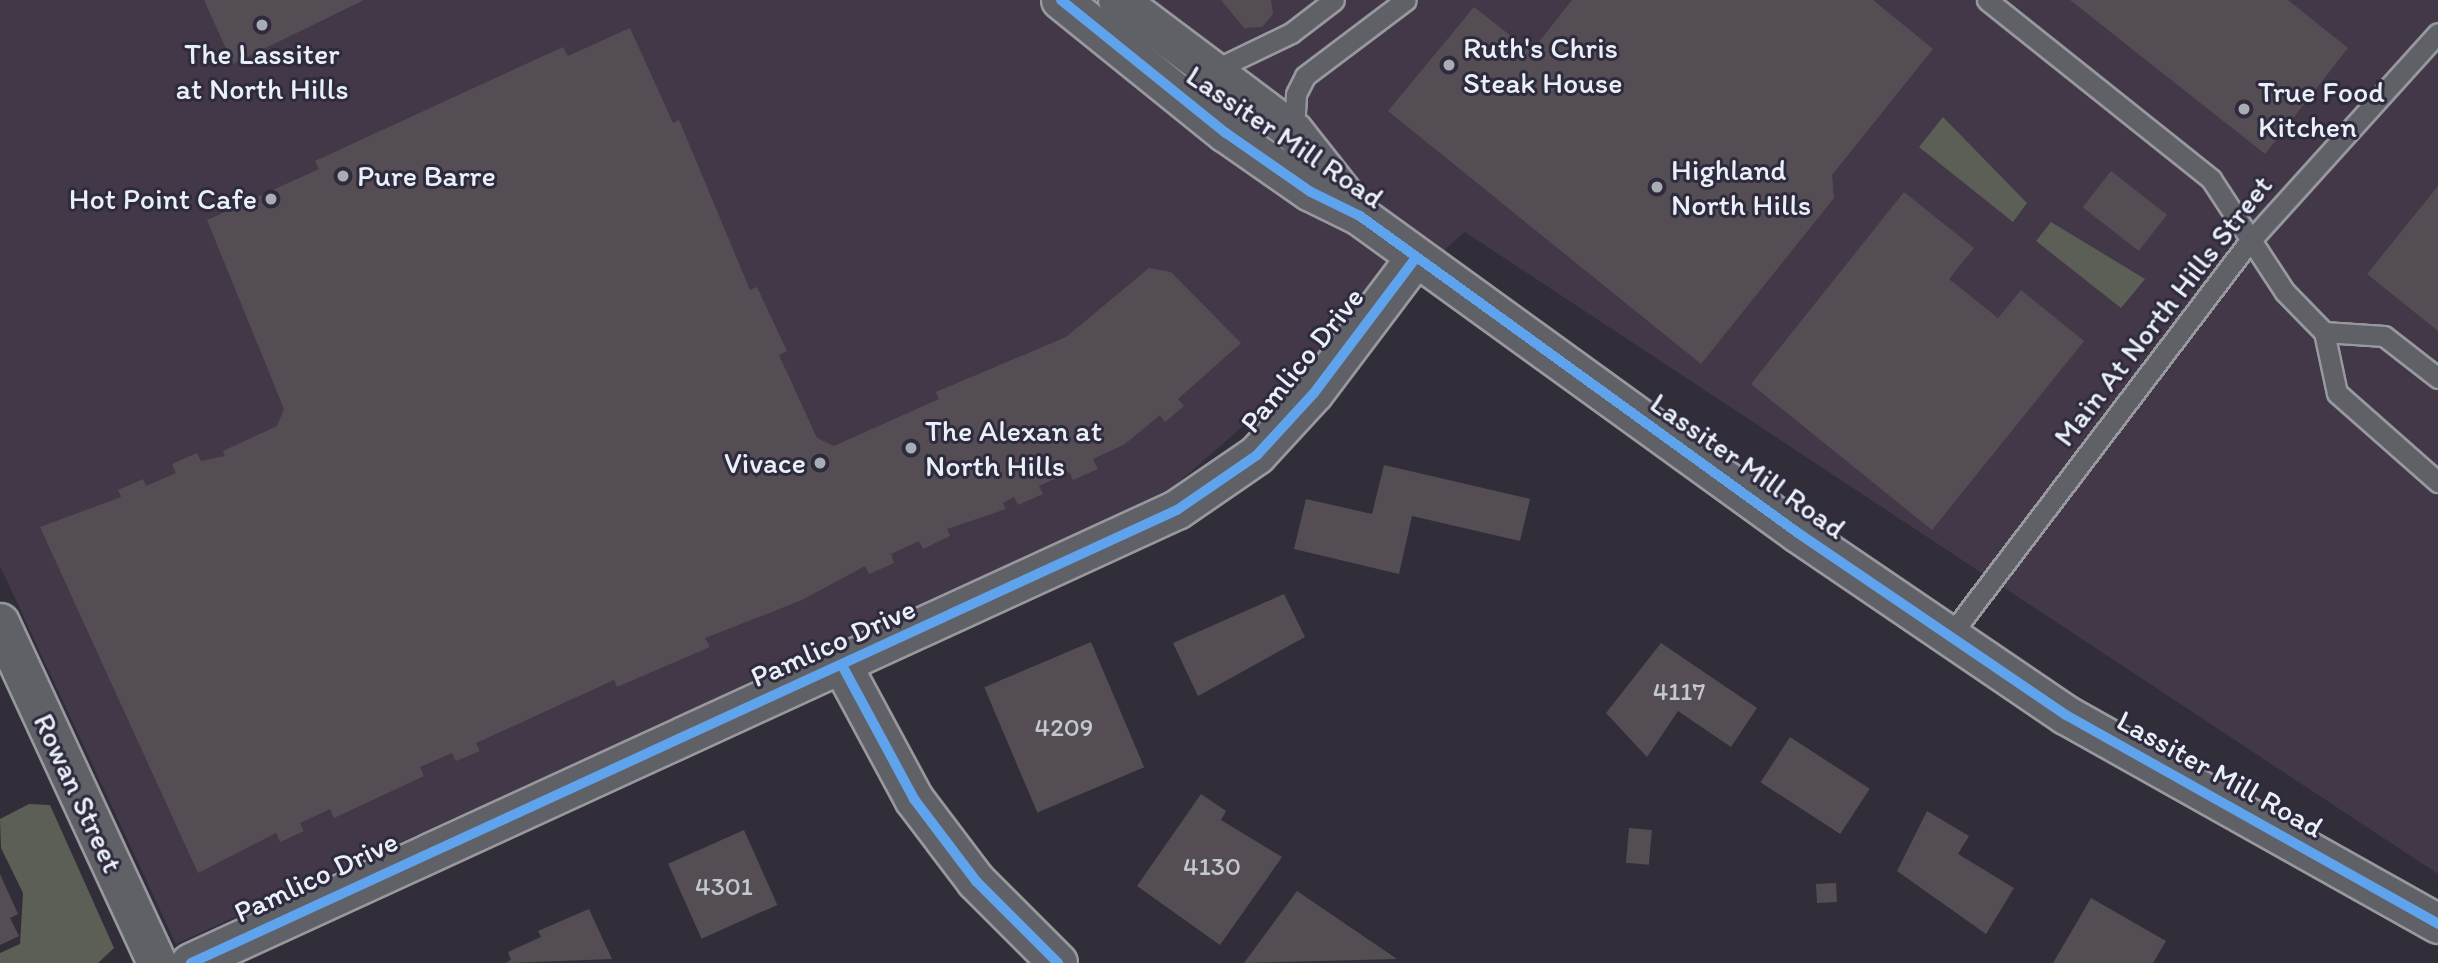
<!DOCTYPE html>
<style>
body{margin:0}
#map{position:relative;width:2438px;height:963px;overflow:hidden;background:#312e39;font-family:Itim,sans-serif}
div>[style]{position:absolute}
.built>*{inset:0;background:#423847}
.green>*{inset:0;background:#5b5f55}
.building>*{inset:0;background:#544e54;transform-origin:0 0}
.roads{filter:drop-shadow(2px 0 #98999f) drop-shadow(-2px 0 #98999f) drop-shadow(0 2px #98999f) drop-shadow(0 -2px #98999f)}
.service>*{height:19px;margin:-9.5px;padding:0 9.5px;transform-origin:9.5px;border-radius:9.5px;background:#606067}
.minor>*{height:38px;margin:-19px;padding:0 19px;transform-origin:19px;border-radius:19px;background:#606067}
.secondary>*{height:38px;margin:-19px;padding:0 19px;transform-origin:19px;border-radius:19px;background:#606067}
.cycleway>*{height:10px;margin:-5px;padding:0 5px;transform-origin:5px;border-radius:5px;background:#60a3ed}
.dots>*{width:19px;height:19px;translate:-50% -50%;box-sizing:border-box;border:4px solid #2f2a3d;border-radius:50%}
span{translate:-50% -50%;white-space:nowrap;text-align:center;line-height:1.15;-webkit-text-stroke:6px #2f2a3d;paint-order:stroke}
.number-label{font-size:26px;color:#c3c8cf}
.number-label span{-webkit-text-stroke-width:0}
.poi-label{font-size:30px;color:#e8f1f8}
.left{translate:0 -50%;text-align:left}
.right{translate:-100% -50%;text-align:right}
.street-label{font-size:30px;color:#e8f1f8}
</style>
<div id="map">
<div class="built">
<i style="clip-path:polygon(0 0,2438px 0,2438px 874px,1465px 232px,1163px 496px,176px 944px,0 566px)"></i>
</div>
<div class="green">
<i style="clip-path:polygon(1943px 117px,2027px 203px,2013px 222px,1919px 147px)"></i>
<i style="clip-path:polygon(2051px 222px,2145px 279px,2121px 308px,2036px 241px)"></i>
<i style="clip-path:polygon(29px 804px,50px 805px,114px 948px,98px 963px,0 963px,0 953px,20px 944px,23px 893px,1px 848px,0 819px)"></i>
</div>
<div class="building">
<i style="clip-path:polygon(204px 0,364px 0,233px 64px)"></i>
<i style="clip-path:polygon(1221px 0,1271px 0,1273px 14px,1262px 27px,1244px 28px)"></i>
<i style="clip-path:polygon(1572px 0,1873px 0,1933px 49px,1832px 175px,1834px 198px,1701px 364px,1388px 111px,1474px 7px,1531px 52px)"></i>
<i style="clip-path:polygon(2070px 0,2288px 0,2348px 48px,2265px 154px)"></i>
<i style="clip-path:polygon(630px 28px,673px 123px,679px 120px,750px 290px,757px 287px,787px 351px,779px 355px,817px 438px,834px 446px,939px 399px,936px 392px,1066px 337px,1149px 268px,1171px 272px,1241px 343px,1178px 399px,1184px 406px,1165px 422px,1160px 415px,1125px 444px,1093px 459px,1098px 469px,1073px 480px,1069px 472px,1039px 486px,1043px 494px,1018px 505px,1014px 497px,1003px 503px,1006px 509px,947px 529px,950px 536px,923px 549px,919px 541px,891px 554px,894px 563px,869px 574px,865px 566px,802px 600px,705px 638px,710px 647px,617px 687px,614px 680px,476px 743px,480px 751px,456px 761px,452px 753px,420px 767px,424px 776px,334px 818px,330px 809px,300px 823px,304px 831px,280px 842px,276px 833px,198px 873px,40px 527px,121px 497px,118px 490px,143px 479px,146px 486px,176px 473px,172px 464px,197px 453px,201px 461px,225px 456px,223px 451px,277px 426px,284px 409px,207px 220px,319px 169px,315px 161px,563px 47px,568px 56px)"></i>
<i style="left:2111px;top:171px;width:71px;height:46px;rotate:38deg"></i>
<i style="clip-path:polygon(2438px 186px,2438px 331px,2367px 274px)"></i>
<i style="clip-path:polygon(1904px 192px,1974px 248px,1949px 279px,1998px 318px,2021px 290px,2084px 341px,1932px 530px,1751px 384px)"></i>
<i style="clip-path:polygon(1384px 465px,1530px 499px,1520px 541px,1412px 516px,1399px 574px,1294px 549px,1306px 499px,1372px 514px)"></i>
<i style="clip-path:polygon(1284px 594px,1305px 637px,1198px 696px,1173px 643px)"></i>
<i style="left:1091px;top:642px;width:136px;height:116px;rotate:67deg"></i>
<i style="clip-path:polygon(1661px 643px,1757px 708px,1731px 747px,1678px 711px,1647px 757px,1606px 713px)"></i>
<i style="left:1790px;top:737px;width:95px;height:54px;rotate:33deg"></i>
<i style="clip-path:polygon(1201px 794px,1226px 811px,1221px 820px,1282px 857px,1220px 945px,1137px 886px)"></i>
<i style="clip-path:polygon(1927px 811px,1969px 836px,1958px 854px,2014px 888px,1986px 934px,1897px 871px)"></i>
<i style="left:1629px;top:828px;width:23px;height:35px;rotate:5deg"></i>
<i style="left:744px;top:830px;width:82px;height:83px;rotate:66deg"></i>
<i style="clip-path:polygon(0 874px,18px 914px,10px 918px,19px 936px,0 945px)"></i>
<i style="left:1836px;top:883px;width:19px;height:20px;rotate:87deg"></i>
<i style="clip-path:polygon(1297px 891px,1397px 959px,1244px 963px)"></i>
<i style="clip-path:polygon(2091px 898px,2166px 941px,2153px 963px,2053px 963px)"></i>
<i style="clip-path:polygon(589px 909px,612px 959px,505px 963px,511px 960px,508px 952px,541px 937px,538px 931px)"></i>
</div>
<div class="roads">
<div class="service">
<i style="left:1987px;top:0;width:287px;rotate:38.6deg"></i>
<i style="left:2211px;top:179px;width:135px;rotate:56.8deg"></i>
<i style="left:2285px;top:292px;width:56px;rotate:45.7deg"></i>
<i style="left:1212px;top:71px;width:88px;rotate:-25.7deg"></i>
<i style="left:1291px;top:33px;width:54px;rotate:-37.5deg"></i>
<i style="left:1294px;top:132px;width:38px;rotate:-87deg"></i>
<i style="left:1296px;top:94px;width:20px;rotate:-63deg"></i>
<i style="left:1305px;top:76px;width:126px;rotate:-37deg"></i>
<i style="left:2438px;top:378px;width:68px;rotate:-142.1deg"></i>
<i style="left:2384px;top:336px;width:60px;rotate:-176.2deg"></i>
<i style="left:2324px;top:332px;width:62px;rotate:78deg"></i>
<i style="left:2337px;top:393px;width:135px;rotate:41.4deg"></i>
<i style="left:1949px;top:637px;width:497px;rotate:-52.8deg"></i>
<i style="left:2250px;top:241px;width:280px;rotate:-47.9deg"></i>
</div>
<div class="minor">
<i style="left:0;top:623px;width:374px;rotate:65.2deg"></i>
<i style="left:843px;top:667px;width:150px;rotate:61.7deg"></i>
<i style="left:914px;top:799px;width:103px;rotate:52.9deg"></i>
<i style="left:976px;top:881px;width:116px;rotate:45deg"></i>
<i style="left:191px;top:963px;width:1085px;rotate:-24.68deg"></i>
<i style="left:1177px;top:510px;width:97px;rotate:-34.5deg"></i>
<i style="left:1257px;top:455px;width:84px;rotate:-47.4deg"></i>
<i style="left:1314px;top:393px;width:168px;rotate:-53deg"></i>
</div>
<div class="secondary">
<i style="left:1061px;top:0;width:212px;rotate:38.9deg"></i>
<i style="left:1226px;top:133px;width:103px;rotate:34.8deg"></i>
<i style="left:1311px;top:192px;width:55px;rotate:26.1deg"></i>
<i style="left:1360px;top:216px;width:541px;rotate:35.89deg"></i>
<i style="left:1798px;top:533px;width:324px;rotate:34.2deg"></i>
<i style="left:2066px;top:715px;width:427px;rotate:29.3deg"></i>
<i style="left:1118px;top:0;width:220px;rotate:36.9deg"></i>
<i style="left:1294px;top:132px;width:97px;rotate:51.7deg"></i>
</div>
</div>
<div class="cycleway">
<i style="left:1061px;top:0;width:212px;rotate:38.9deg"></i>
<i style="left:1226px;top:133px;width:103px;rotate:34.8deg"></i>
<i style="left:1311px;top:192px;width:55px;rotate:26.1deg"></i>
<i style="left:1360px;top:216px;width:541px;rotate:35.89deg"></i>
<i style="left:1798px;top:533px;width:324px;rotate:34.2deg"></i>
<i style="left:2066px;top:715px;width:427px;rotate:29.3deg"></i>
<i style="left:843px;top:667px;width:150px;rotate:61.7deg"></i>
<i style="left:914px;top:799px;width:103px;rotate:52.9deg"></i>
<i style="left:976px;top:881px;width:116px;rotate:45deg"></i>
<i style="left:191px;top:963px;width:1085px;rotate:-24.68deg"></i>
<i style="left:1177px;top:510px;width:97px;rotate:-34.5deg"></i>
<i style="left:1257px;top:455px;width:84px;rotate:-47.4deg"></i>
<i style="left:1314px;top:393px;width:168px;rotate:-53deg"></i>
</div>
<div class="dots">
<i style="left:262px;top:25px;background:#a8adb5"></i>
<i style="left:1449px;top:65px;background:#a8adb5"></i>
<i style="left:2244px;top:109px;background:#a8adb5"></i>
<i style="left:343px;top:176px;background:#a8adb5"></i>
<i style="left:1657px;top:187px;background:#a8adb5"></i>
<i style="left:271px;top:199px;background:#a8adb5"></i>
<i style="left:911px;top:448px;background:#a8adb5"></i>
<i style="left:820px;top:463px;background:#a8adb5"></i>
</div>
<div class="number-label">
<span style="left:1679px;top:692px">4117</span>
<span style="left:1064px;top:728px">4209</span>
<span style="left:1212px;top:867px">4130</span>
<span style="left:724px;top:887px">4301</span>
</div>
<div class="poi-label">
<span class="left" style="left:1463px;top:65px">Ruth's Chris<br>Steak House</span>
<span style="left:262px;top:71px">The Lassiter<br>at North Hills</span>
<span class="left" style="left:2258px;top:109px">True Food<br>Kitchen</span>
<span class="left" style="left:1671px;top:187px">Highland<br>North Hills</span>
<span class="left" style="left:357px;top:176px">Pure Barre</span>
<span class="right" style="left:257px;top:199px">Hot Point Cafe</span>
<span class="left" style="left:925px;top:448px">The Alexan at<br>North Hills</span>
<span class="right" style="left:806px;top:463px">Vivace</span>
</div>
<div class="street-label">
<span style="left:1285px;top:137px;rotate:34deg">Lassiter Mill Road</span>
<span style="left:2163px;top:311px;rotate:-52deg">Main At North Hills Street</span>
<span style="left:1302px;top:360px;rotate:-51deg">Pamlico Drive</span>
<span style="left:1748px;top:466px;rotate:35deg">Lassiter Mill Road</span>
<span style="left:833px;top:643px;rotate:-24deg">Pamlico Drive</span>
<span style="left:2220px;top:774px;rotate:29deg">Lassiter Mill Road</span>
<span style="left:78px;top:793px;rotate:65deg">Rowan Street</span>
<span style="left:316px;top:877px;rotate:-25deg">Pamlico Drive</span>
</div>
</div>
